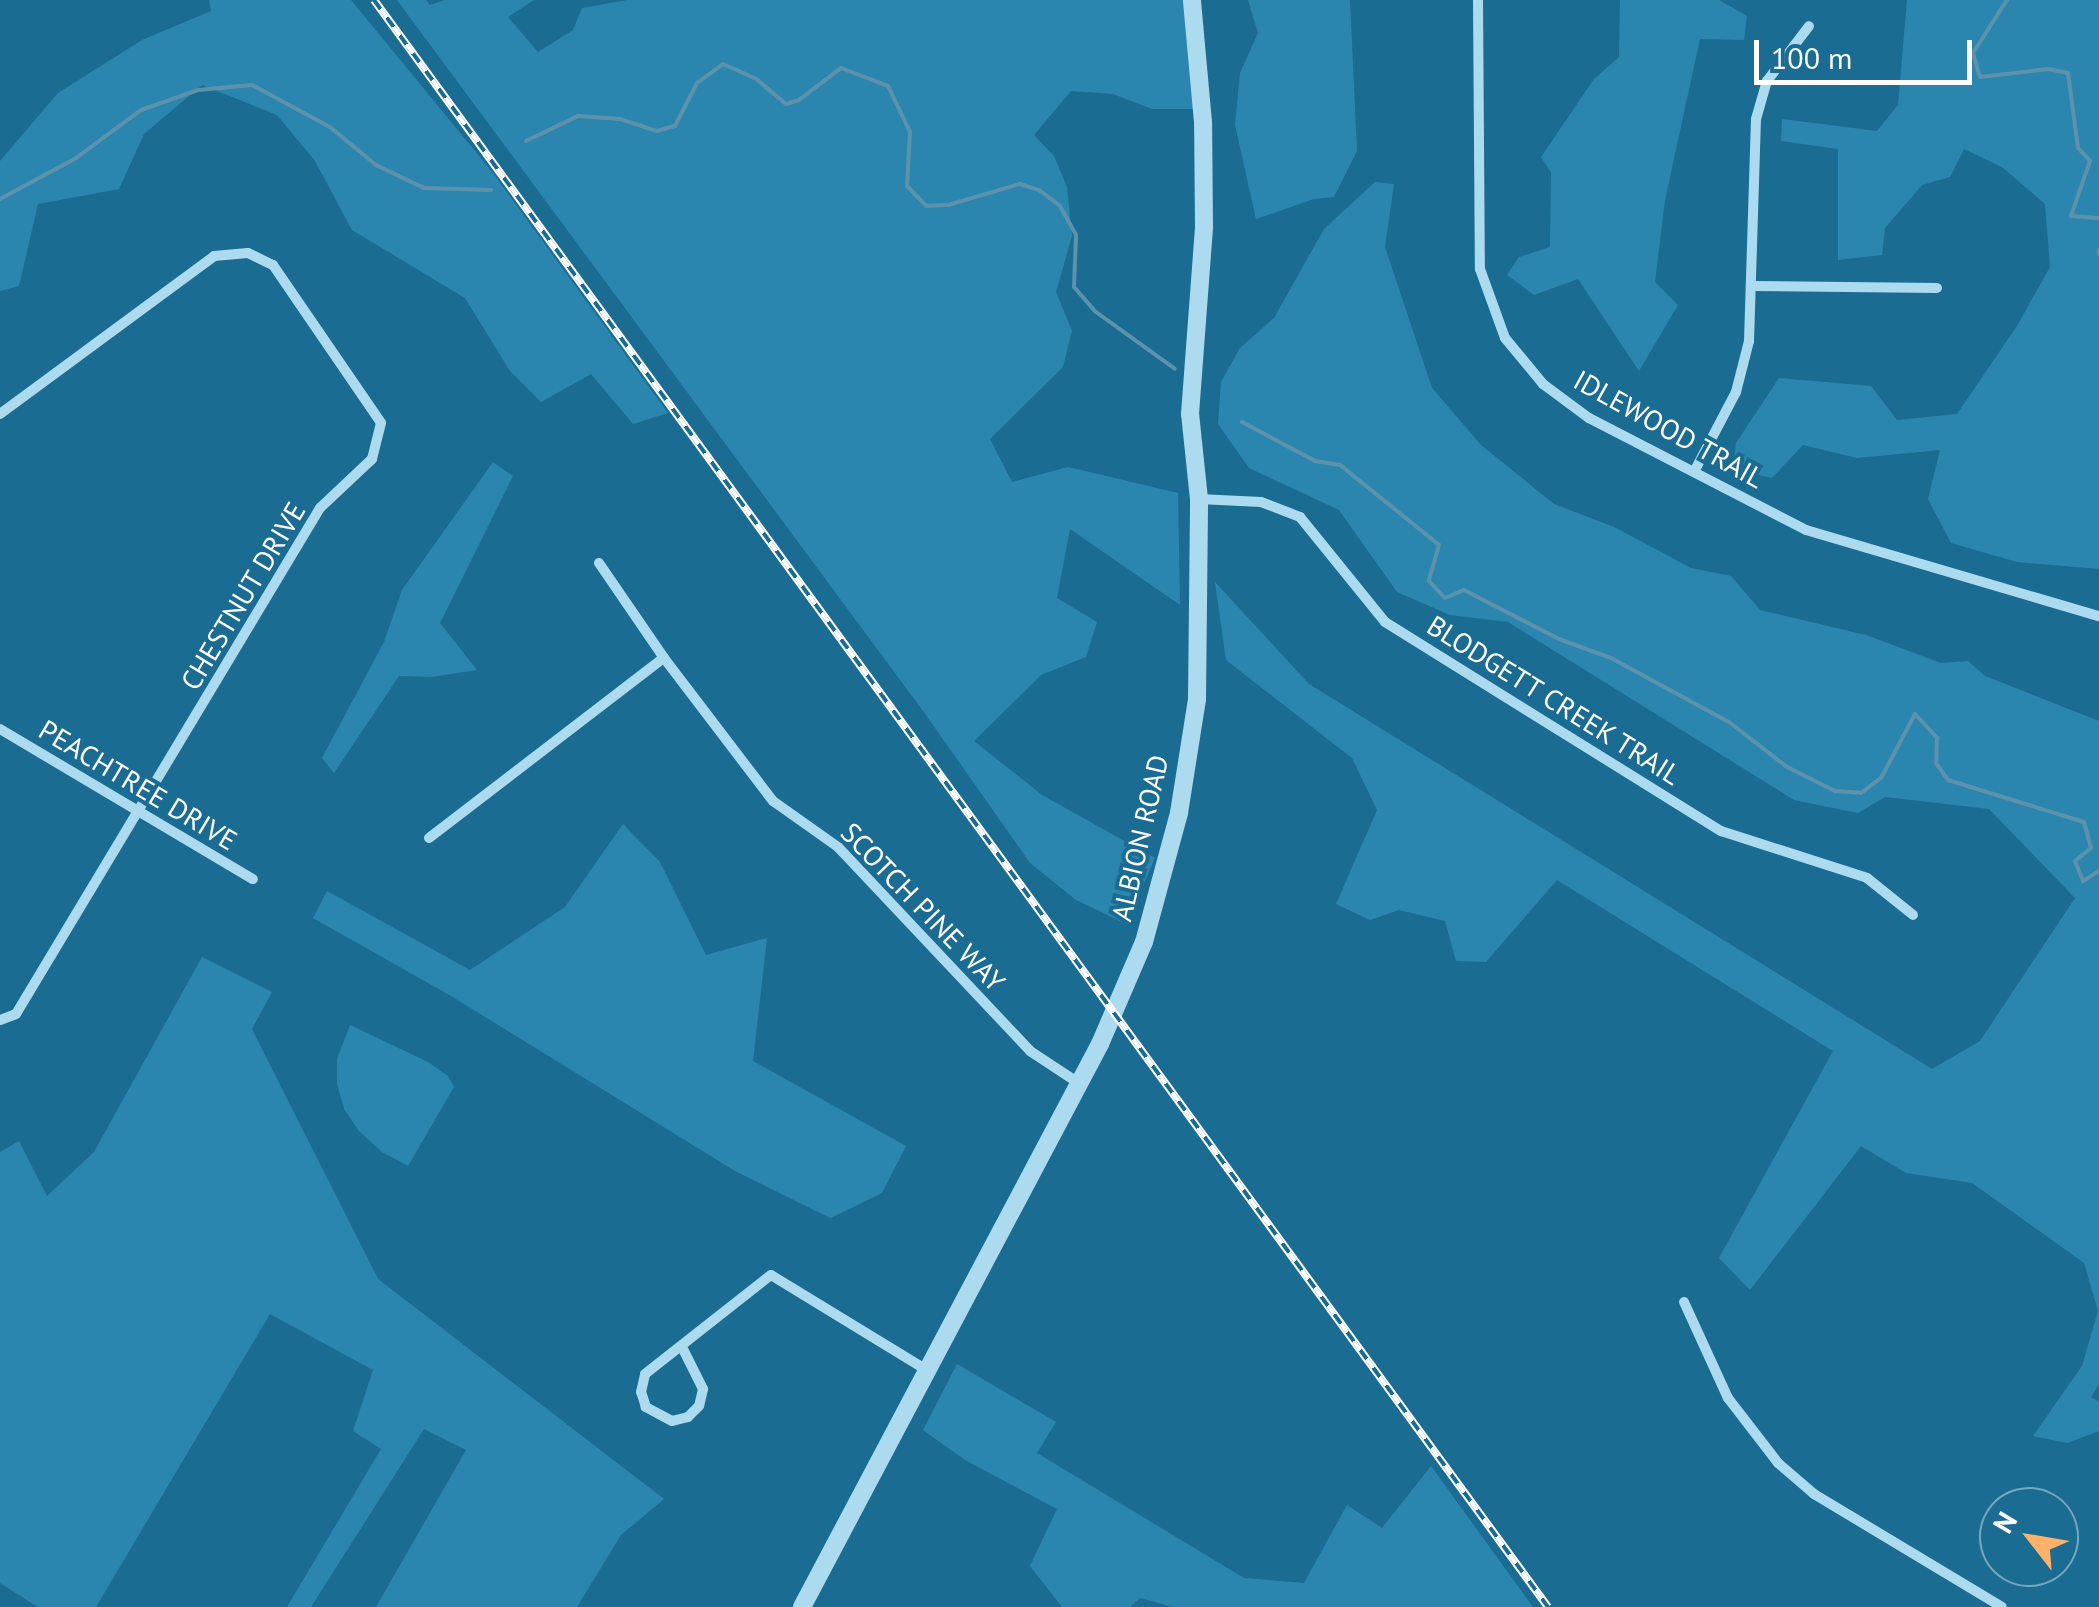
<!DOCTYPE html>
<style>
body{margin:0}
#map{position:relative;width:2099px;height:1607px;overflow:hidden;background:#1b6c93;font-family:"PT Sans",sans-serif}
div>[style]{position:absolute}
.green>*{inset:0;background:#2b86af}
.stream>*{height:4px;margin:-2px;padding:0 2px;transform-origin:2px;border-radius:2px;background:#5c92ac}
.minor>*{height:10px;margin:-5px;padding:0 5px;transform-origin:5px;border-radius:5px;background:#acdaef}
.tertiary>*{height:18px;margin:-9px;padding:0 9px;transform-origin:9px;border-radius:9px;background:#acdaef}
.rail>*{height:8px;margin-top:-4px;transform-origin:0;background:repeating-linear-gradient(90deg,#1b6c93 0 11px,#fff 0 22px);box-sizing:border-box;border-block:2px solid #fff}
span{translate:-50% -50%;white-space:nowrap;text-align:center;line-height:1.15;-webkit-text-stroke:8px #1b6c93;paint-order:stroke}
.street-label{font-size:28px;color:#fff}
.north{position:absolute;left:1979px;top:1487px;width:100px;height:100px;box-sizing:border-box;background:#1b6c93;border:2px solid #76a7be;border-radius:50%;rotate:301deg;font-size:28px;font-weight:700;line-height:40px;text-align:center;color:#fff}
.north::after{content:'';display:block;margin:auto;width:35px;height:45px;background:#ffb16a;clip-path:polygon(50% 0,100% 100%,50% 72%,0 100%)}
.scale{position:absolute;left:1754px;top:40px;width:218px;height:45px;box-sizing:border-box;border:5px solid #fff;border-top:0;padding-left:12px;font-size:30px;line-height:35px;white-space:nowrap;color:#fff;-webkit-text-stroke:8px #1b6c93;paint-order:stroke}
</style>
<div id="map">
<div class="green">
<i style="clip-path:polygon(209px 0,351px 0,493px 173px,668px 413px,633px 424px,591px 374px,541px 402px,510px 371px,465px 298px,352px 230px,315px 161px,277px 115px,202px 85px,144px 134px,119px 189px,38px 204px,19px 286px,0 291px,0 161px,58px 93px,142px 40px,211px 11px)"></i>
<i style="clip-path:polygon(397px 0,426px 0,430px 5px,445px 0,534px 0,508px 17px,538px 52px,573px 30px,582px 8px,627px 0,1186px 0,1194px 109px,1152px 109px,1113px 94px,1071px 91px,1034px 135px,1054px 156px,1067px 187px,1072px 236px,1056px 292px,1072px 331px,1063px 367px,990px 439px,1012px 482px,1068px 467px,1178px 493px,1180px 605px,1070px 529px,1057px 598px,1097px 622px,1086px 657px,1041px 675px,974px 741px,1042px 795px,1155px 858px,1126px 924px,1076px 900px,1030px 863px,926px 715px)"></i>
<i style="clip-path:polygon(1248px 0,1350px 0,1357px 151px,1334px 197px,1314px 199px,1256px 219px,1235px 125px,1240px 73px,1258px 33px)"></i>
<i style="clip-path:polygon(1620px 0,1719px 0,1747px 16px,1744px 40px,1700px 39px,1665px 200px,1655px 282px,1678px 305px,1639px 371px,1578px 279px,1534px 295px,1507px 275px,1519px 257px,1550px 247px,1551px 172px,1541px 157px,1594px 79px,1619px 57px)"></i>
<i style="clip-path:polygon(1907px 0,2099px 0,2099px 569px,2017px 562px,1951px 543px,1928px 499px,1940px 450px,1857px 458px,1803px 445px,1772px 478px,1733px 469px,1736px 443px,1779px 378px,1871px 386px,1897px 420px,1957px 414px,2017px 326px,2050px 267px,2045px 204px,2002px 167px,1964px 149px,1950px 177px,1922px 185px,1885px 228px,1882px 255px,1838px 260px,1838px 149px,1781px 141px,1782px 119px,1877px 131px,1898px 105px)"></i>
<i style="clip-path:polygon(1375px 182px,1394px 184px,1385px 247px,1432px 388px,1481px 445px,1554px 504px,1614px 527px,1691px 568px,1731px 576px,1760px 610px,1866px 635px,1941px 663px,1968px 661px,1985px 676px,2099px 721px,2099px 1384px,2091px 1397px,2099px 1402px,2099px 1431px,2067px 1443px,2033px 1436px,2082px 1366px,2098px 1311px,2084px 1263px,1972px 1183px,1906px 1173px,1861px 1146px,1750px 1290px,1719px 1258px,1833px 1051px,1557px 880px,1486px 962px,1456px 961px,1445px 921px,1399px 910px,1370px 920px,1336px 904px,1377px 810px,1352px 758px,1226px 660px,1215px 582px,1309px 684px,1932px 1069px,1980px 1041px,2075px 898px,1989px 809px,1885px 797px,1858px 813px,1794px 800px,1508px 622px,1450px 615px,1397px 592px,1339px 510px,1249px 468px,1218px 424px,1221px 382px,1240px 348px,1274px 318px,1324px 229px)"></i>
<i style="clip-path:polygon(493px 462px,513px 476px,440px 623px,477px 670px,431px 677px,399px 676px,334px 773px,322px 758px,384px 642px,402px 590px)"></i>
<i style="clip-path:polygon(623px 824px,660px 862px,706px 955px,767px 938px,753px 1061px,906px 1146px,882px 1193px,831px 1218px,822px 1214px,735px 1171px,451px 996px,313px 918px,327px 891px,470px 970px,565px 907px)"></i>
<i style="clip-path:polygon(202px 957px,272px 992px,252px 1029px,378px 1279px,664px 1499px,621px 1535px,577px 1607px,376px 1607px,466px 1450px,424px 1429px,311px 1607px,287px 1607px,381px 1449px,353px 1431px,373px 1370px,270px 1314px,96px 1607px,38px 1607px,0 1583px,0 1152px,19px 1141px,47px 1196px,94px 1152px)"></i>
<i style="clip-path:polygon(350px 1025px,428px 1062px,448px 1076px,454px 1087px,408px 1166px,382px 1152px,359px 1131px,344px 1109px,337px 1084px,337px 1059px)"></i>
<i style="clip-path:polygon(957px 1364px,1056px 1422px,1037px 1453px,1244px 1578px,1304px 1583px,1347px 1505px,1382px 1528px,1431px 1466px,1533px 1607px,1173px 1607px,1140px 1598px,1130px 1607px,1062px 1607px,1030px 1566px,1057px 1509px,965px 1460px,923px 1430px)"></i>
</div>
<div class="stream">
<i style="left:2007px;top:0;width:63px;rotate:122.7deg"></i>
<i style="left:1973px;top:53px;width:25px;rotate:74deg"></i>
<i style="left:1980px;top:77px;width:69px;rotate:-6.6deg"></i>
<i style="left:2049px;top:69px;width:19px;rotate:12deg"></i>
<i style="left:2068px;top:73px;width:76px;rotate:82.4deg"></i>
<i style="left:2078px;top:148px;width:18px;rotate:47deg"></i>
<i style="left:2090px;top:161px;width:58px;rotate:109.1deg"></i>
<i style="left:2071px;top:216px;width:28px;rotate:4deg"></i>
<i style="left:526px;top:141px;width:58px;rotate:-25.7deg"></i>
<i style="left:578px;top:116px;width:42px;rotate:4.1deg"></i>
<i style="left:620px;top:119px;width:39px;rotate:18deg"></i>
<i style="left:657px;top:131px;width:19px;rotate:-16deg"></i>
<i style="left:675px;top:126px;width:48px;rotate:-62.9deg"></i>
<i style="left:697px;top:83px;width:32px;rotate:-36deg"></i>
<i style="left:723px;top:64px;width:35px;rotate:24deg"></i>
<i style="left:755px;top:78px;width:40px;rotate:40deg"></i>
<i style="left:786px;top:104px;width:14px;rotate:-17deg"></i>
<i style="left:799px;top:100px;width:53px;rotate:-37.3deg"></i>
<i style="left:841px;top:68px;width:50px;rotate:21deg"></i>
<i style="left:888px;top:86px;width:51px;rotate:64.4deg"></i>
<i style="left:910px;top:132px;width:54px;rotate:93.2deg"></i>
<i style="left:907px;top:186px;width:28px;rotate:46deg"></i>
<i style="left:926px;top:206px;width:22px;rotate:-3deg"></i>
<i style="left:948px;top:205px;width:75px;rotate:-16.3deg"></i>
<i style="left:1020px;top:184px;width:20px;rotate:18deg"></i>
<i style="left:1039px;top:190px;width:26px;rotate:37deg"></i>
<i style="left:1060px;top:206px;width:33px;rotate:61deg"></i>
<i style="left:1076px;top:235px;width:52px;rotate:92.2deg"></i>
<i style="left:1074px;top:287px;width:33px;rotate:49deg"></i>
<i style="left:1096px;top:312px;width:97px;rotate:35.8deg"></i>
<i style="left:0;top:199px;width:86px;rotate:-28.3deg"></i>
<i style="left:76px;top:158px;width:81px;rotate:-36.4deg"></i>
<i style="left:141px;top:110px;width:60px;rotate:-19.3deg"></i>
<i style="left:198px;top:90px;width:54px;rotate:-5.3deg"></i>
<i style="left:252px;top:85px;width:89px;rotate:28.3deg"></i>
<i style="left:330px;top:127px;width:60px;rotate:39.6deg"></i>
<i style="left:376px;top:165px;width:53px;rotate:25.6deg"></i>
<i style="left:424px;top:188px;width:67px;rotate:1.7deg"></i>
<i style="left:2099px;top:250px;width:4px;rotate:90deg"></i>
<i style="left:1242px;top:422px;width:83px;rotate:28.1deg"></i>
<i style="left:1315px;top:461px;width:25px;rotate:9deg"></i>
<i style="left:1340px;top:465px;width:127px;rotate:38.9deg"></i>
<i style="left:1439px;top:545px;width:37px;rotate:106deg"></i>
<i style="left:1429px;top:581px;width:23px;rotate:47deg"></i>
<i style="left:1445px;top:598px;width:21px;rotate:-23deg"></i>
<i style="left:1464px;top:590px;width:107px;rotate:27.3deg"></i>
<i style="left:1559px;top:639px;width:55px;rotate:20.1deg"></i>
<i style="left:1611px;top:658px;width:134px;rotate:28.5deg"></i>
<i style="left:1729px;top:722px;width:73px;rotate:37.8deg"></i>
<i style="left:1787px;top:767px;width:54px;rotate:26.6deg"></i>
<i style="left:1835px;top:791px;width:26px;rotate:4deg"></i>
<i style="left:1861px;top:793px;width:25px;rotate:-37deg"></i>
<i style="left:1881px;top:778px;width:72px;rotate:-62deg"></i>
<i style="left:1915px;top:714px;width:33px;rotate:47deg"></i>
<i style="left:1937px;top:738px;width:25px;rotate:92deg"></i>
<i style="left:1936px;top:763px;width:21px;rotate:55deg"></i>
<i style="left:1948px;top:780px;width:142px;rotate:17.2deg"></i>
<i style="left:2084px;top:822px;width:27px;rotate:75deg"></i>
<i style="left:2091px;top:848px;width:21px;rotate:141deg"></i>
<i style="left:2075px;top:861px;width:22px;rotate:68deg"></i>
<i style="left:2083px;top:881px;width:19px;rotate:-32deg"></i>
</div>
<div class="minor">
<i style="left:1478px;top:0;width:269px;rotate:89.6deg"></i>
<i style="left:1480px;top:269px;width:73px;rotate:70.1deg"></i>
<i style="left:1505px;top:338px;width:60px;rotate:50.4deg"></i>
<i style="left:1543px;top:384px;width:57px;rotate:36.5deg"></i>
<i style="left:1589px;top:418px;width:244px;rotate:27.3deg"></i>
<i style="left:1806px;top:530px;width:305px;rotate:16.4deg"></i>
<i style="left:1753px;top:286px;width:184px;rotate:0.6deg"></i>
<i style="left:0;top:414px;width:266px;rotate:-36.4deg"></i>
<i style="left:214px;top:256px;width:34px;rotate:-5deg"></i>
<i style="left:248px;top:253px;width:28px;rotate:26deg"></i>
<i style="left:273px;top:265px;width:191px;rotate:55.6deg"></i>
<i style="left:381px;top:423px;width:37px;rotate:104deg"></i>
<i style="left:372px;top:459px;width:71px;rotate:136.7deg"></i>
<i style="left:320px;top:508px;width:590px;rotate:121deg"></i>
<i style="left:16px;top:1014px;width:17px;rotate:159deg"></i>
<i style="left:1695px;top:470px;width:88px;rotate:-62.3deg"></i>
<i style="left:1736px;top:392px;width:53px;rotate:-75.7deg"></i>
<i style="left:1749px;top:341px;width:222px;rotate:-88.2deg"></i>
<i style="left:1756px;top:119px;width:40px;rotate:-74deg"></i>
<i style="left:1767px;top:81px;width:69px;rotate:-52.6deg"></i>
<i style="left:1199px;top:499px;width:62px;rotate:2.8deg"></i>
<i style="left:1261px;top:502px;width:42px;rotate:21deg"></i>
<i style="left:1300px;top:517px;width:135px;rotate:51deg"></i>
<i style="left:1385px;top:622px;width:396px;rotate:31.9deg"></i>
<i style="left:1721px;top:831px;width:153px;rotate:17.8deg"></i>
<i style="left:1867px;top:878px;width:59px;rotate:38.8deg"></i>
<i style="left:599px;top:563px;width:115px;rotate:55.6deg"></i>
<i style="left:664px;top:658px;width:180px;rotate:52.7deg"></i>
<i style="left:773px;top:801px;width:80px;rotate:35.3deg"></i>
<i style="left:838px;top:847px;width:280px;rotate:46.7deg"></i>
<i style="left:1030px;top:1051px;width:60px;rotate:33.4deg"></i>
<i style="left:0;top:729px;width:294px;rotate:30.7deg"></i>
<i style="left:429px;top:838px;width:296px;rotate:-37.5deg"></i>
<i style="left:1684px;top:1302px;width:106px;rotate:65.4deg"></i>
<i style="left:1728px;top:1398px;width:82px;rotate:52.4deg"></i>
<i style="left:1778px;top:1463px;width:48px;rotate:40.7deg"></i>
<i style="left:1814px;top:1494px;width:219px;rotate:31deg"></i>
<i style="left:683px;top:1349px;width:45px;rotate:63.4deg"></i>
<i style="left:703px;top:1389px;width:17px;rotate:103deg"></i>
<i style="left:699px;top:1406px;width:16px;rotate:135deg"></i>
<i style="left:688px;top:1417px;width:16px;rotate:166deg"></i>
<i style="left:672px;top:1421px;width:30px;rotate:-152deg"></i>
<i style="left:646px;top:1407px;width:16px;rotate:-108deg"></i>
<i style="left:641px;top:1392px;width:18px;rotate:-77deg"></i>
<i style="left:645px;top:1374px;width:160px;rotate:-38.2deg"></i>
<i style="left:771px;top:1275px;width:184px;rotate:31.4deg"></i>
</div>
<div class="tertiary">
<i style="left:802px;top:1607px;width:637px;rotate:-62.11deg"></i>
<i style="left:1100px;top:1044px;width:111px;rotate:-66.7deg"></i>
<i style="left:1144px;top:942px;width:134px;rotate:-74.8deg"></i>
<i style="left:1179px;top:813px;width:115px;rotate:-81deg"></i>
<i style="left:1197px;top:699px;width:200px;rotate:-89.4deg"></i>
<i style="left:1199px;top:499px;width:85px;rotate:-96deg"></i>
<i style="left:1190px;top:414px;width:188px;rotate:-85.7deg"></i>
<i style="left:1204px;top:227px;width:105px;rotate:-90.5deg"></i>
<i style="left:1203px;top:122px;width:122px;rotate:-95.2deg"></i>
</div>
<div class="rail">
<i style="left:374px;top:0;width:1990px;rotate:53.85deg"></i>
</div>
<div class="street-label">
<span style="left:1669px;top:429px;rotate:29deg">IDLEWOOD TRAIL</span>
<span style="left:243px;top:596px;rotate:-59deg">CHESTNUT DRIVE</span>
<span style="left:1554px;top:700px;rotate:32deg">BLODGETT CREEK TRAIL</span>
<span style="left:138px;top:785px;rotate:31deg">PEACHTREE DRIVE</span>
<span style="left:1140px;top:838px;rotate:-77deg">ALBION ROAD</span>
<span style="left:923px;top:907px;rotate:46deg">SCOTCH PINE WAY</span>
</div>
<div class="north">N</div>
<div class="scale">100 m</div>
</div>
